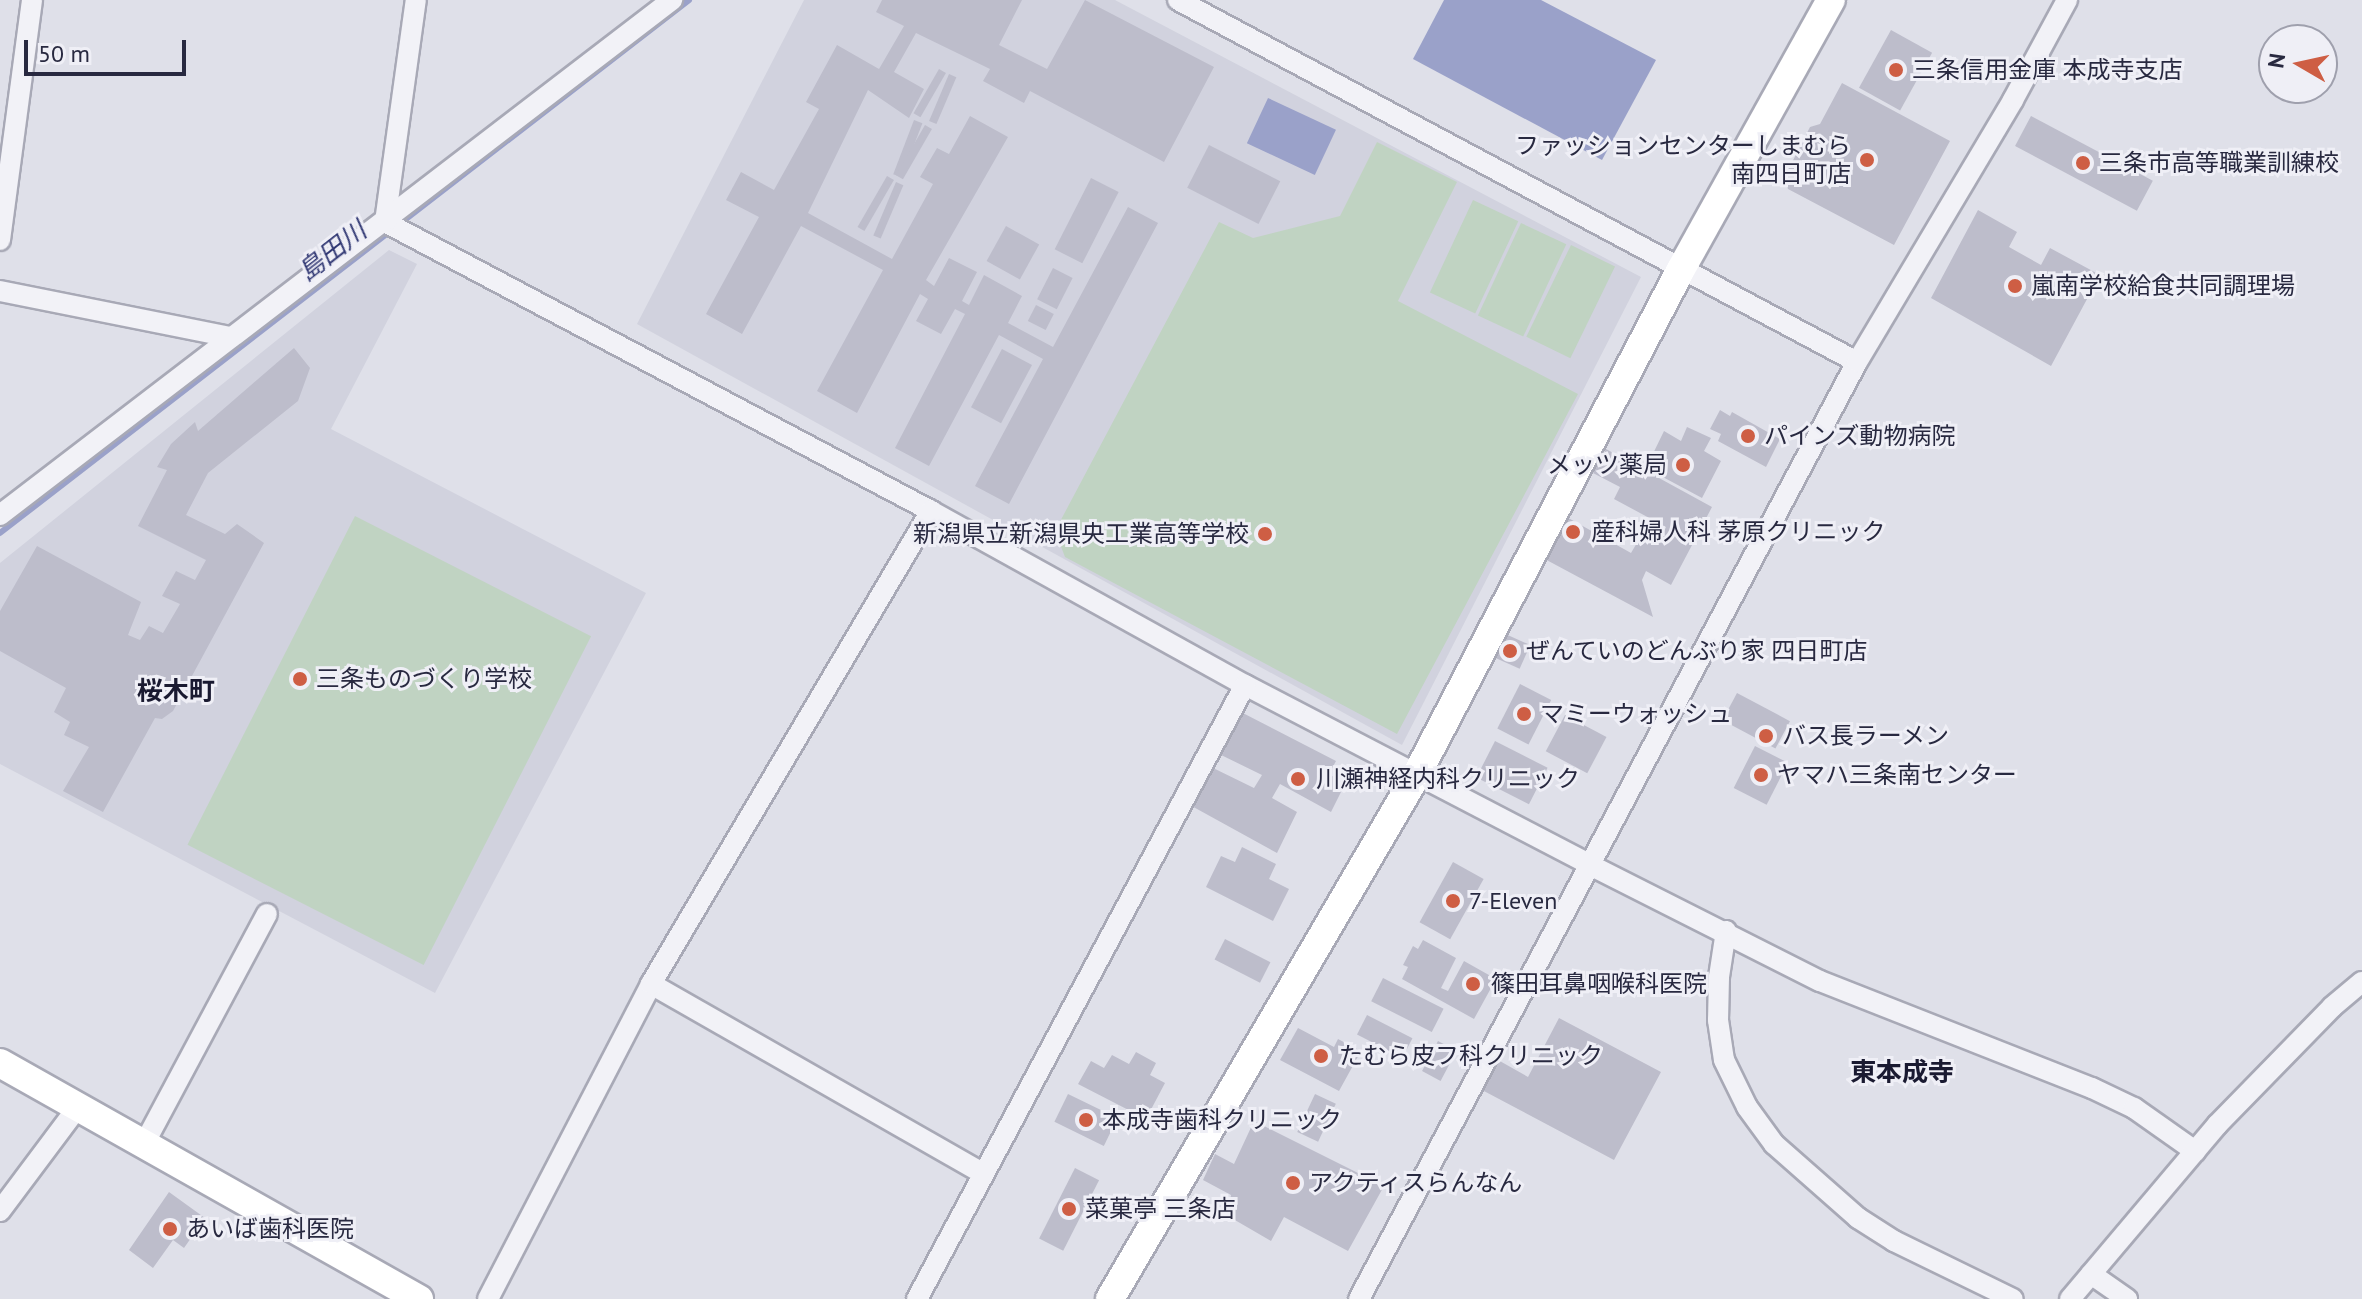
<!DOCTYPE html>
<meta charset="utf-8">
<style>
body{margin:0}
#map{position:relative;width:2362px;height:1299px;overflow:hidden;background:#dfe0e9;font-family:"PT Sans","Noto Sans JP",sans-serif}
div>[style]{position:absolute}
.built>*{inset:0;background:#d1d2de}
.green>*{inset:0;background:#c0d3c2;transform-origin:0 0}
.water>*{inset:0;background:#9aa1c9;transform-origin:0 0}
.stream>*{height:6px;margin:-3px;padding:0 3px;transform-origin:3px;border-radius:3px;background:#9aa1c9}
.building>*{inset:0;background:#bdbdcb;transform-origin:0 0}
.roads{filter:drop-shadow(2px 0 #a8a9b6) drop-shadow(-2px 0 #a8a9b6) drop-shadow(0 2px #a8a9b6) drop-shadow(0 -2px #a8a9b6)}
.street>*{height:20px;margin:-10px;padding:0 10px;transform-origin:10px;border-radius:10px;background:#f2f2f7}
.secondary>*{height:28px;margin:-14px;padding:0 14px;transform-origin:14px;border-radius:14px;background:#fff}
.dots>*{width:22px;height:22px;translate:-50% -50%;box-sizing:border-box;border:4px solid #efeff6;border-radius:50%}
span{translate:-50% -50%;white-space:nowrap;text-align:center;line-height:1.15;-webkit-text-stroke:6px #efeff6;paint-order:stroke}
.poi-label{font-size:24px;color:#282940}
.left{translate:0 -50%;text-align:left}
.right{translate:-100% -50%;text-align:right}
.water-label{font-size:26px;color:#323974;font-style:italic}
.neighbourhood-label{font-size:26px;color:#1a1a31;font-weight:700}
.north{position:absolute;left:2258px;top:24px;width:80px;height:80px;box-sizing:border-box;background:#efeff6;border:2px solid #9fa0ad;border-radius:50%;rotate:279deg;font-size:22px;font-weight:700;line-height:32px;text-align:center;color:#282940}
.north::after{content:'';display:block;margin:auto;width:28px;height:36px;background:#ce5e44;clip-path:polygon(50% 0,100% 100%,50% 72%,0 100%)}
.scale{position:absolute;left:24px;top:40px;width:162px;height:36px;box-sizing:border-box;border:4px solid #282940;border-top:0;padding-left:10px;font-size:24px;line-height:28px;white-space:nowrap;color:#282940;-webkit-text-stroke:6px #efeff6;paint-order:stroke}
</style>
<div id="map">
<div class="built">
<i style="clip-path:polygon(804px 0,1115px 0,1641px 277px,1402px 745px,637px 324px)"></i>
<i style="clip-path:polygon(389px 250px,417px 264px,331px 429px,646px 593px,435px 993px,0 764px,0 563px)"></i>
</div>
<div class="green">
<i style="clip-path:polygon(1377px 142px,1457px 182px,1398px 301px,1578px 394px,1397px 734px,1065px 557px,1055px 531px,1219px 222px,1253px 238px,1340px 216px)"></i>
<i style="left:1473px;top:200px;width:50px;height:102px;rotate:25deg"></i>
<i style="left:1521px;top:223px;width:50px;height:102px;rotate:25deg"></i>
<i style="left:1571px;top:245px;width:49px;height:102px;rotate:26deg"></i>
<i style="left:355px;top:516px;width:265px;height:369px;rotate:27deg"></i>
</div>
<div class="water">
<i style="clip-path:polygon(1444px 0,1541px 0,1656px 60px,1602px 160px,1413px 59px)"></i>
<i style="left:1268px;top:98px;width:75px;height:50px;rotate:25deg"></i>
</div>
<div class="stream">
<i style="left:0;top:533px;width:871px;rotate:-37.72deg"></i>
</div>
<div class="building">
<i style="clip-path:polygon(882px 0,1022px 0,999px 45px,1047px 69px,1085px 0,1214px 67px,1164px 162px,1030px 91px,1024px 103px,983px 81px,990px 69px,916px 33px,894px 72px,924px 89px,909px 118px,868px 90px,808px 213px,892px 259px,933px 184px,920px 177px,937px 148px,949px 154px,970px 116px,1008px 137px,926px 280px,934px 286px,949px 258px,977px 272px,962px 301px,969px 305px,984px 275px,1022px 296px,1008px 323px,1053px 347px,1128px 207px,1158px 223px,1009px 504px,975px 486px,1043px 359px,999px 335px,929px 466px,895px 448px,965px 314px,955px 309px,941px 334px,916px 321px,928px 299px,920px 294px,857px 413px,817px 391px,883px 270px,801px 226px,742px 334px,706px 314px,759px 217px,726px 200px,741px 172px,774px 190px,819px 109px,806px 102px,837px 45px,879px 69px,904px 26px,876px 12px)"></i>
<i style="left:1891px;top:30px;width:47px;height:66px;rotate:29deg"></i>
<i style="left:939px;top:69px;width:8px;height:51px;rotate:30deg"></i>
<i style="left:949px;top:74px;width:8px;height:51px;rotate:23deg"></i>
<i style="clip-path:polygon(1842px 83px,1950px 141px,1894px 245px,1788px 189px,1784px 178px,1810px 127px,1820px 124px)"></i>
<i style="left:2031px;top:116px;width:138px;height:34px;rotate:28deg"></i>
<i style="left:914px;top:120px;width:9px;height:58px;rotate:21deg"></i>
<i style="left:925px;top:125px;width:8px;height:58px;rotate:30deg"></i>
<i style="left:1209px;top:145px;width:80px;height:48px;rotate:27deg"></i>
<i style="left:887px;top:176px;width:8px;height:59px;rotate:30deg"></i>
<i style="left:1091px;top:178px;width:31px;height:80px;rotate:27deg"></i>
<i style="left:896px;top:182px;width:8px;height:58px;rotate:23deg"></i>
<i style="clip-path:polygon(1978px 210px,2017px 232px,2009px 247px,2041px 265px,2050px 248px,2100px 275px,2051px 366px,1931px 298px)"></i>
<i style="left:1006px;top:226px;width:38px;height:40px;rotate:29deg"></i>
<i style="left:1053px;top:268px;width:22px;height:35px;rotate:27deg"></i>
<i style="left:1036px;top:305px;width:20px;height:18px;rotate:27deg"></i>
<i style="clip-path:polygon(294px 348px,310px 368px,298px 401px,208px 473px,186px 515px,225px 534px,237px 524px,264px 543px,173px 711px,162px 719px,155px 718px,103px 812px,63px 791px,89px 747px,64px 735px,70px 722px,54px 712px,66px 688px,0 651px,0 611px,37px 546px,141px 602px,128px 635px,140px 640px,149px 626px,163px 633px,180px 604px,162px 596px,176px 571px,195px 580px,206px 560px,138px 526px,167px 470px,157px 467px,171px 444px,195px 422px,198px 431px)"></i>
<i style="left:1002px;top:349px;width:34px;height:66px;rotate:28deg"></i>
<i style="clip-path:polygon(1720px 410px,1730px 416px,1732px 412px,1780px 439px,1766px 467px,1718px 441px,1721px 434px,1710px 429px)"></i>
<i style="clip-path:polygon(1687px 427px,1711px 438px,1704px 451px,1721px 461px,1702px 498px,1646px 468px,1664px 431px,1681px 441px)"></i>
<i style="clip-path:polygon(1606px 449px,1712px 507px,1671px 585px,1646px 571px,1642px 580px,1653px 617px,1541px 557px,1563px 515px,1631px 553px,1641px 536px,1658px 545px,1666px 527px,1614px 499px,1620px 487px,1593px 473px)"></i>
<i style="left:1501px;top:632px;width:32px;height:26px;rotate:24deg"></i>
<i style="left:1520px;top:684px;width:35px;height:50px;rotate:27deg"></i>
<i style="left:1737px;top:693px;width:60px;height:31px;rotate:28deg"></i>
<i style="clip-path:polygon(1237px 710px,1336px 761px,1329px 774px,1345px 784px,1331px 812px,1280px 784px,1272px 798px,1297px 812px,1277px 853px,1188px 804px,1209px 766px,1254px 788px,1262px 775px,1215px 752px)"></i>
<i style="left:1565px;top:715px;width:47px;height:41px;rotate:28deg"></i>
<i style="left:1495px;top:741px;width:59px;height:41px;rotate:27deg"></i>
<i style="left:1755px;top:746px;width:37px;height:47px;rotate:27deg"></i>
<i style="clip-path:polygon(1242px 847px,1276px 864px,1269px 879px,1289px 889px,1273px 921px,1206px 887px,1221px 856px,1235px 862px)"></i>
<i style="left:1453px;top:862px;width:35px;height:69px;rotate:29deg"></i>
<i style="left:1225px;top:939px;width:51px;height:23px;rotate:27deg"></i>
<i style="clip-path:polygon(1423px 940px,1456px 958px,1441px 988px,1448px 991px,1464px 961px,1496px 979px,1474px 1019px,1402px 979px,1408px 967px,1403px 965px,1413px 946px,1418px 949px)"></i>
<i style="left:1383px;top:978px;width:68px;height:26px;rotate:27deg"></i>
<i style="left:1367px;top:1015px;width:51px;height:22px;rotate:27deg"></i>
<i style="clip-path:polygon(1559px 1018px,1661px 1072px,1614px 1160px,1482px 1090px,1498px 1060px,1528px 1077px)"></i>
<i style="clip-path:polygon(1298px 1028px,1334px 1047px,1338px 1039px,1361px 1051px,1339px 1091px,1280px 1060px)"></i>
<i style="left:1438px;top:1041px;width:21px;height:34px;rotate:28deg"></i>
<i style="clip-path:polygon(1136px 1052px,1156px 1063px,1150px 1075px,1165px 1083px,1146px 1119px,1078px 1084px,1091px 1061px,1104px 1068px,1112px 1055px,1129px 1064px)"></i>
<i style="left:1068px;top:1094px;width:55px;height:31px;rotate:26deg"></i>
<i style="left:1315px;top:1094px;width:23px;height:42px;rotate:25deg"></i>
<i style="clip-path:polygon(1254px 1121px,1384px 1186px,1348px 1251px,1284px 1217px,1271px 1241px,1228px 1216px,1231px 1195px,1203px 1180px,1215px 1154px,1234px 1164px)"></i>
<i style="left:1075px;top:1168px;width:27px;height:79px;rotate:27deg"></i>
<i style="clip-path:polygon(169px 1192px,205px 1218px,184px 1248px,173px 1240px,153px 1268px,129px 1250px)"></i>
</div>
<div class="roads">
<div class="street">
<i style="left:1178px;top:0;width:769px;rotate:28.06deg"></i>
<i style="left:385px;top:222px;width:618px;rotate:27.89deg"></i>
<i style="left:931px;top:511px;width:359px;rotate:29deg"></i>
<i style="left:1245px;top:685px;width:391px;rotate:27.5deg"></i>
<i style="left:1592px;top:866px;width:255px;rotate:26.8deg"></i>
<i style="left:1820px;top:981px;width:292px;rotate:21.5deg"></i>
<i style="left:2092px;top:1088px;width:47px;rotate:25.5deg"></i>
<i style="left:2134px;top:1108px;width:75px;rotate:35.2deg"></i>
<i style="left:385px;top:222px;width:224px;rotate:-82.1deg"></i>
<i style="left:0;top:240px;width:242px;rotate:-82.4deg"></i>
<i style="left:0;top:291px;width:236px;rotate:11.3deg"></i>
<i style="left:0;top:515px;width:847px;rotate:-37.47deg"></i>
<i style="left:1726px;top:931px;width:47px;rotate:98.7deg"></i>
<i style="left:1719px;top:977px;width:43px;rotate:91.3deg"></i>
<i style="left:1718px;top:1020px;width:40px;rotate:81.5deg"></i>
<i style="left:1724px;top:1060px;width:52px;rotate:63.9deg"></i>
<i style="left:1747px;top:1107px;width:46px;rotate:53.9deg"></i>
<i style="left:1774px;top:1144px;width:112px;rotate:41.4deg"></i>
<i style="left:1858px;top:1218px;width:43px;rotate:32.6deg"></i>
<i style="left:1894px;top:1241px;width:132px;rotate:26deg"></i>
<i style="left:651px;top:984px;width:383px;rotate:29.7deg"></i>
<i style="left:143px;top:1146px;width:263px;rotate:-61.9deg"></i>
<i style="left:0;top:1211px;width:129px;rotate:-53.2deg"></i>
<i style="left:2091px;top:1274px;width:44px;rotate:34.8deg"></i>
<i style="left:488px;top:1299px;width:355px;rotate:-62.6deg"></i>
<i style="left:651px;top:984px;width:550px;rotate:-59.38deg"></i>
<i style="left:917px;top:1299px;width:696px;rotate:-61.89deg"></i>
<i style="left:1359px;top:1299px;width:1061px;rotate:-62.01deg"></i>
<i style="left:1857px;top:362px;width:305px;rotate:-59.2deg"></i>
<i style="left:2013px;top:100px;width:114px;rotate:-61.6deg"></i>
<i style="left:2070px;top:1299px;width:228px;rotate:-49.8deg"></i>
<i style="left:2217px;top:1125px;width:165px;rotate:-45.7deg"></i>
<i style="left:2332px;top:1007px;width:39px;rotate:-40deg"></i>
</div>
<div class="secondary">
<i style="left:0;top:1063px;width:481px;rotate:29.4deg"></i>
<i style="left:1110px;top:1299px;width:606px;rotate:-59.67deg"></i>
<i style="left:1416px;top:776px;width:570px;rotate:-62.4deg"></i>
<i style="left:1680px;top:271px;width:310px;rotate:-60.9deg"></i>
</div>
</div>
<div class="dots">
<i style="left:1896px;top:70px;background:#ce5e44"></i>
<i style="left:1867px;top:160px;background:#ce5e44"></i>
<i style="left:2083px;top:163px;background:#ce5e44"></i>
<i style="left:2015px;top:286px;background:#ce5e44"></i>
<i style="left:1748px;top:436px;background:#ce5e44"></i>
<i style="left:1683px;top:465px;background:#ce5e44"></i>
<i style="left:1573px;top:532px;background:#ce5e44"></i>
<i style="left:1265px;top:534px;background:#ce5e44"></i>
<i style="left:1510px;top:651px;background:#ce5e44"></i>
<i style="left:300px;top:679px;background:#ce5e44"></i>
<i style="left:1524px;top:714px;background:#ce5e44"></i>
<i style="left:1766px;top:736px;background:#ce5e44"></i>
<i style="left:1761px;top:775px;background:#ce5e44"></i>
<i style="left:1298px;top:779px;background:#ce5e44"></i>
<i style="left:1453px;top:901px;background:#ce5e44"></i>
<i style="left:1473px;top:984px;background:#ce5e44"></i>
<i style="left:1321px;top:1056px;background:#ce5e44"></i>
<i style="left:1086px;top:1120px;background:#ce5e44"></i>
<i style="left:1293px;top:1183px;background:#ce5e44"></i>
<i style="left:1069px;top:1209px;background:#ce5e44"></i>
<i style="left:170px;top:1229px;background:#ce5e44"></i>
</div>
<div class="poi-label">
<span class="left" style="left:1912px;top:70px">三条信用金庫 本成寺支店</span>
<span class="right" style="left:1851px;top:160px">ファッションセンターしまむら<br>南四日町店</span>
<span class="left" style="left:2099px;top:163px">三条市高等職業訓練校</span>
<span class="left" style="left:2031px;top:286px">嵐南学校給食共同調理場</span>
<span class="left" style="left:1764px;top:436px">パインズ動物病院</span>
<span class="right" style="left:1667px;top:465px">メッツ薬局</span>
<span class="left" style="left:1591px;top:532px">産科婦人科 茅原クリニック</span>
<span class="right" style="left:1249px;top:534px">新潟県立新潟県央工業高等学校</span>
<span class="left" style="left:1526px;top:651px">ぜんていのどんぶり家 四日町店</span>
<span class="left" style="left:316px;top:679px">三条ものづくり学校</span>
<span class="left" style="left:1540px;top:714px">マミーウォッシュ</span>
<span class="left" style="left:1782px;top:736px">バス長ラーメン</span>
<span class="left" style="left:1777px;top:775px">ヤマハ三条南センター</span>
<span class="left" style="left:1316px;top:779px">川瀬神経内科クリニック</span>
<span class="left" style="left:1469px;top:901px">7-Eleven</span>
<span class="left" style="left:1491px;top:984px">篠田耳鼻咽喉科医院</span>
<span class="left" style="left:1339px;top:1056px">たむら皮フ科クリニック</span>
<span class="left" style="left:1102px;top:1120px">本成寺歯科クリニック</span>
<span class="left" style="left:1309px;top:1183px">アクティスらんなん</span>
<span class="left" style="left:1085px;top:1209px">菜菓亭 三条店</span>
<span class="left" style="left:186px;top:1229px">あいば歯科医院</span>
</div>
<div class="water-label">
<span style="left:332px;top:251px;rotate:-38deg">島田川</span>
</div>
<div class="neighbourhood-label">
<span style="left:176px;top:691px">桜木町</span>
<span style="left:1902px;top:1072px">東本成寺</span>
</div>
<div class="north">N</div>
<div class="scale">50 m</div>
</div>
